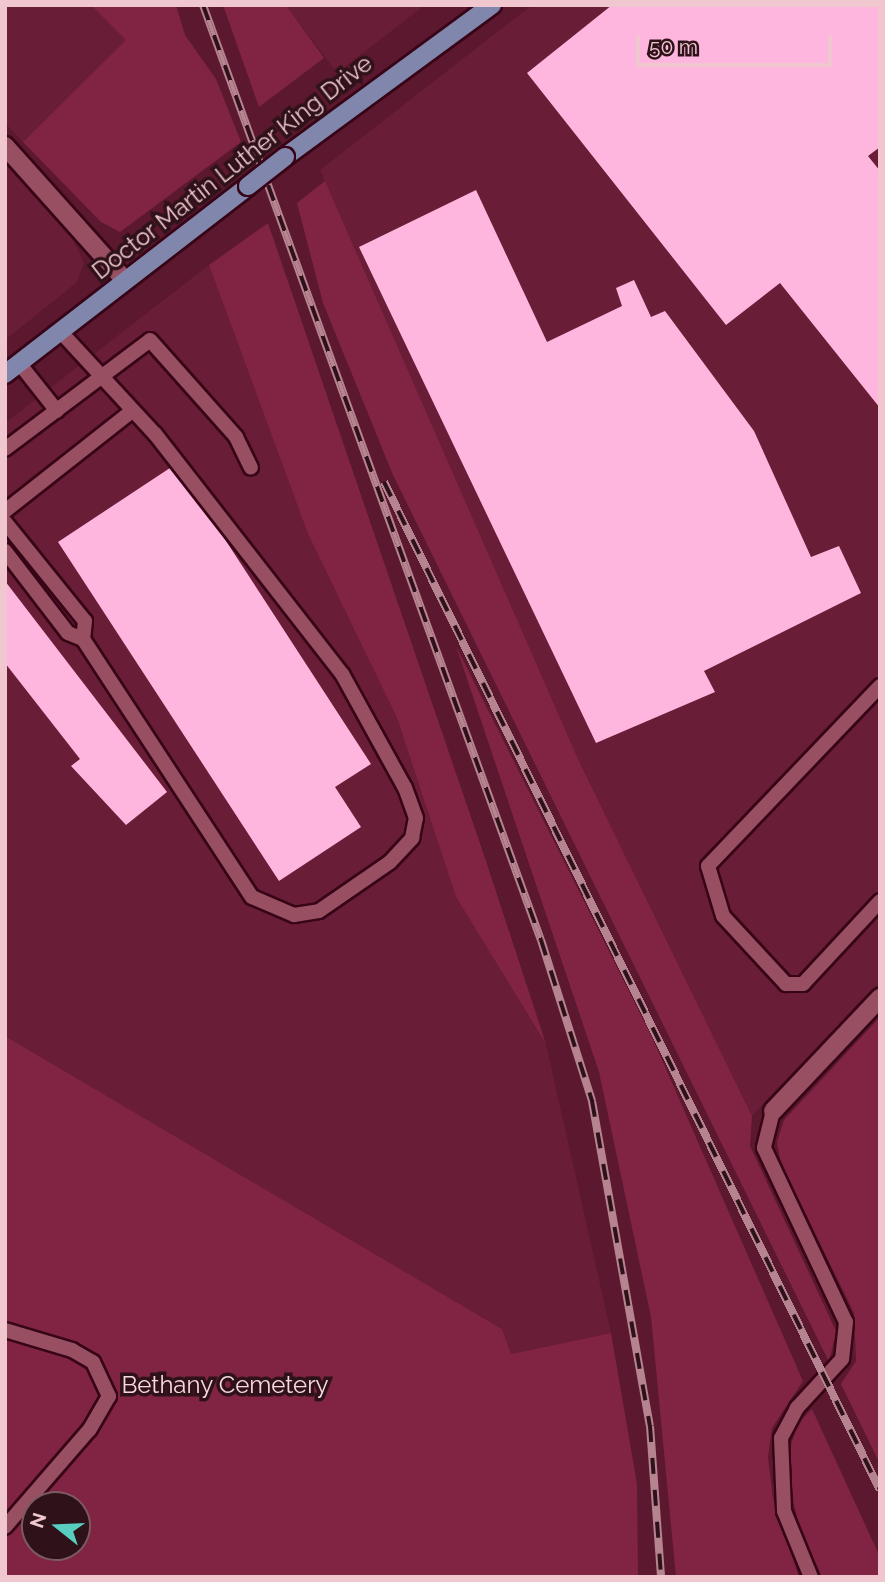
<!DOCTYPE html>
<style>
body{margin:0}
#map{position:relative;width:885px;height:1582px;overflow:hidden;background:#5b182e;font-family:Raleway,sans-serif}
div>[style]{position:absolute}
.built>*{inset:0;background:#691d36}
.green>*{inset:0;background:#812443}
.building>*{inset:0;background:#feb6df}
.roads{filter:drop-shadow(2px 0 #370517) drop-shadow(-2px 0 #370517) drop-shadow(0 2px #370517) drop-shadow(0 -2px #370517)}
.service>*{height:14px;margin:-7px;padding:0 7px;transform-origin:7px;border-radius:7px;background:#984f62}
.minor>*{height:18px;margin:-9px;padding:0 9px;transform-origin:9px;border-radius:9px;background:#984f62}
.primary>*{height:18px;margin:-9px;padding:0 9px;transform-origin:9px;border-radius:9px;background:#8187ac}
.rail>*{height:8px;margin-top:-4px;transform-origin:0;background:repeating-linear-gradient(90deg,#2e1119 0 16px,#b68390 0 32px);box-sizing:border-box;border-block:2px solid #b68390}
.bridges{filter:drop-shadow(2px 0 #370517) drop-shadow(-2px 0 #370517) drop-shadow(0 2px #370517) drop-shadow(0 -2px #370517)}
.primary-bridge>*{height:18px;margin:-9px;padding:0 9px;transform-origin:9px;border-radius:9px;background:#8187ac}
span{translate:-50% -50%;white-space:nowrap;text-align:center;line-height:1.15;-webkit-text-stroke:7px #2e1119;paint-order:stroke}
.street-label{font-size:24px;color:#f1c7cf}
.park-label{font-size:24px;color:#f6d8de}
.frame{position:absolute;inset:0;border:7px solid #f1c7cf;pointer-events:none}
.north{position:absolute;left:21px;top:1491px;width:70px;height:70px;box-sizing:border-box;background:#2e1119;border:2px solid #7c5a62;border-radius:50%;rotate:288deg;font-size:19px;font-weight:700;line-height:28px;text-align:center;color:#f1c7cf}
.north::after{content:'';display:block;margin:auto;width:24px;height:32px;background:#58cec0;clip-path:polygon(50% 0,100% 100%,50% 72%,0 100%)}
.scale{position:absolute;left:636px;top:35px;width:196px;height:32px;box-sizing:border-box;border:4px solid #f1c7cf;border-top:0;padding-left:9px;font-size:21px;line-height:24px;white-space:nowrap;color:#f1c7cf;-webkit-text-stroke:5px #2e1119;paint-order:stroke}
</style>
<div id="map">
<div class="built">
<i style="clip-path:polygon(5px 5px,91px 5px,127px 40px,23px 142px,5px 123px)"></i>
<i style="clip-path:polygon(286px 5px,425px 5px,337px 73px)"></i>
<i style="clip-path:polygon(532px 5px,880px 5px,880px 982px,752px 1116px,579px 761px,320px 170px)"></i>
<i style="clip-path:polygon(5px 161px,68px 229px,84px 263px,76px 283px,5px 340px)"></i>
<i style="clip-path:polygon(209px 265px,308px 534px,397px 718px,456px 897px,546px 1044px,611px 1333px,511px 1354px,502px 1329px,5px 1036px,5px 423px)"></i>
</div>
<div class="green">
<i style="clip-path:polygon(91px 5px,176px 5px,185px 35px,216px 79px,241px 142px,120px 232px,101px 222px,23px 142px,126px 40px)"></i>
<i style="clip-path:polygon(223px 5px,286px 5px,324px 58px,259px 107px)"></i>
<i style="clip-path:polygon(325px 181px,579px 761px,752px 1116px,750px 1146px,836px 1331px,829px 1362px,393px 475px,323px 303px,297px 203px)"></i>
<i style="clip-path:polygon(268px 223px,486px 861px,546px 1044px,456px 897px,397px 718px,308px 534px,209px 265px)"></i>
<i style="clip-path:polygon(456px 646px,651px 1035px,803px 1381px,772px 1428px,768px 1457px,773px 1498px,799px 1577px,676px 1577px,651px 1317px,599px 1072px)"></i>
<i style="clip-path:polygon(880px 1017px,880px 1464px,841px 1384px,856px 1361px,854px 1313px,781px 1164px,777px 1142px,784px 1120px)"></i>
<i style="clip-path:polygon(evenodd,5px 1036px,502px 1329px,511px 1354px,611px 1333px,637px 1484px,638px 1577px,5px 1577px,5px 1036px,35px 1505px,77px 1505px,77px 1547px,35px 1547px,35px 1505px)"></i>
<i style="clip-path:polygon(812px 1409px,880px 1557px,880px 1577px,822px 1577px,799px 1527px,785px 1463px,798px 1423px)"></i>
</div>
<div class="building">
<i style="clip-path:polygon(612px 5px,880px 5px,880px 147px,868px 156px,880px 171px,880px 408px,780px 283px,726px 325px,527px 73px)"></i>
<i style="clip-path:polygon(476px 190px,547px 342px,622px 306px,616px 288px,634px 280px,651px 317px,665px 311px,754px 431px,811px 557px,839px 546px,861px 593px,704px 671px,715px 692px,596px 743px,359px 247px)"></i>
<i style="clip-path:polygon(176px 464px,371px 764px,335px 787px,361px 827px,279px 881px,58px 542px)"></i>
<i style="clip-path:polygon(5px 581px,167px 792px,126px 825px,71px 766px,80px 759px,5px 663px)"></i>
</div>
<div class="roads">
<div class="service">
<i style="left:19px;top:363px;width:61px;rotate:51.6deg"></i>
<i style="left:5px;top:449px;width:181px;rotate:-36.9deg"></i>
<i style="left:150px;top:340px;width:130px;rotate:48.4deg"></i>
<i style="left:236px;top:437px;width:34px;rotate:64deg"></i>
<i style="left:5px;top:511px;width:162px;rotate:-38.2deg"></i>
<i style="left:5px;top:522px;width:127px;rotate:51.1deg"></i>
<i style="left:85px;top:621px;width:18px;rotate:96deg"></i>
<i style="left:5px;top:551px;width:103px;rotate:52.5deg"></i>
<i style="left:68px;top:633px;width:16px;rotate:22deg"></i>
<i style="left:83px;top:639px;width:308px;rotate:56.8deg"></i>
<i style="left:252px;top:897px;width:46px;rotate:23.2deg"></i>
<i style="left:294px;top:915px;width:25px;rotate:-9deg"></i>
<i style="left:319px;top:911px;width:86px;rotate:-34.6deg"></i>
<i style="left:390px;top:862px;width:33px;rotate:-47deg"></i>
<i style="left:412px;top:838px;width:20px;rotate:-79deg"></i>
<i style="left:416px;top:818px;width:32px;rotate:-110deg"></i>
<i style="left:405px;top:788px;width:130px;rotate:-118.9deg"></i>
<i style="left:342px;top:674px;width:304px;rotate:-127.9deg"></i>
<i style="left:155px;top:434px;width:140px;rotate:-132.7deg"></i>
<i style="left:880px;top:686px;width:249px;rotate:133.7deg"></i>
<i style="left:708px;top:866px;width:52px;rotate:73.3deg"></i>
<i style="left:723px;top:916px;width:93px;rotate:47.2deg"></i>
<i style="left:786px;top:984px;width:17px"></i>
<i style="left:803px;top:984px;width:113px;rotate:-47.1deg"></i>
<i style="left:773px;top:1111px;width:38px;rotate:104deg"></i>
<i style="left:764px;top:1148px;width:192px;rotate:64.8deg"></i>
<i style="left:846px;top:1322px;width:37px;rotate:96deg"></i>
<i style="left:842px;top:1359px;width:67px;rotate:132.6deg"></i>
<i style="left:797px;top:1408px;width:34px;rotate:118deg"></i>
<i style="left:781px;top:1438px;width:73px;rotate:87.6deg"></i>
<i style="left:784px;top:1511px;width:71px;rotate:67.8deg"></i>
<i style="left:5px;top:1330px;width:70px;rotate:16.6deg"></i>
<i style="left:72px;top:1350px;width:24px;rotate:30deg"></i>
<i style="left:93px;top:1362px;width:38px;rotate:65deg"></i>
<i style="left:109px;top:1396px;width:39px;rotate:120deg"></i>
<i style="left:89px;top:1430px;width:128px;rotate:130.9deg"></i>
</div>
<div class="minor">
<i style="left:5px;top:146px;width:180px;rotate:48.2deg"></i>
<i style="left:773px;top:1111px;width:156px;rotate:-46.6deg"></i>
</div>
<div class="primary">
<i style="left:285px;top:157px;width:257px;rotate:-36.3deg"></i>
<i style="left:5px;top:374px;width:307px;rotate:-37.7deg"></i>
</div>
</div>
<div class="rail">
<i style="left:203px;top:5px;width:994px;rotate:70.13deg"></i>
<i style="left:541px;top:940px;width:169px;rotate:72.4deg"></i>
<i style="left:592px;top:1101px;width:330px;rotate:79.9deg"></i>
<i style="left:650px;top:1426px;width:151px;rotate:85.8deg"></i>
<i style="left:384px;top:482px;width:1123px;rotate:63.8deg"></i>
</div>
<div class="bridges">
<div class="primary-bridge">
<i style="left:248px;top:186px;width:47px;rotate:-38.1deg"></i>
</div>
</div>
<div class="street-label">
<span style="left:232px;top:167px;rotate:-38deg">Doctor Martin Luther King Drive</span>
</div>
<div class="park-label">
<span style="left:225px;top:1385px">Bethany Cemetery</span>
</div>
<div class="frame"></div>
<div class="north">N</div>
<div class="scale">50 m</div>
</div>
